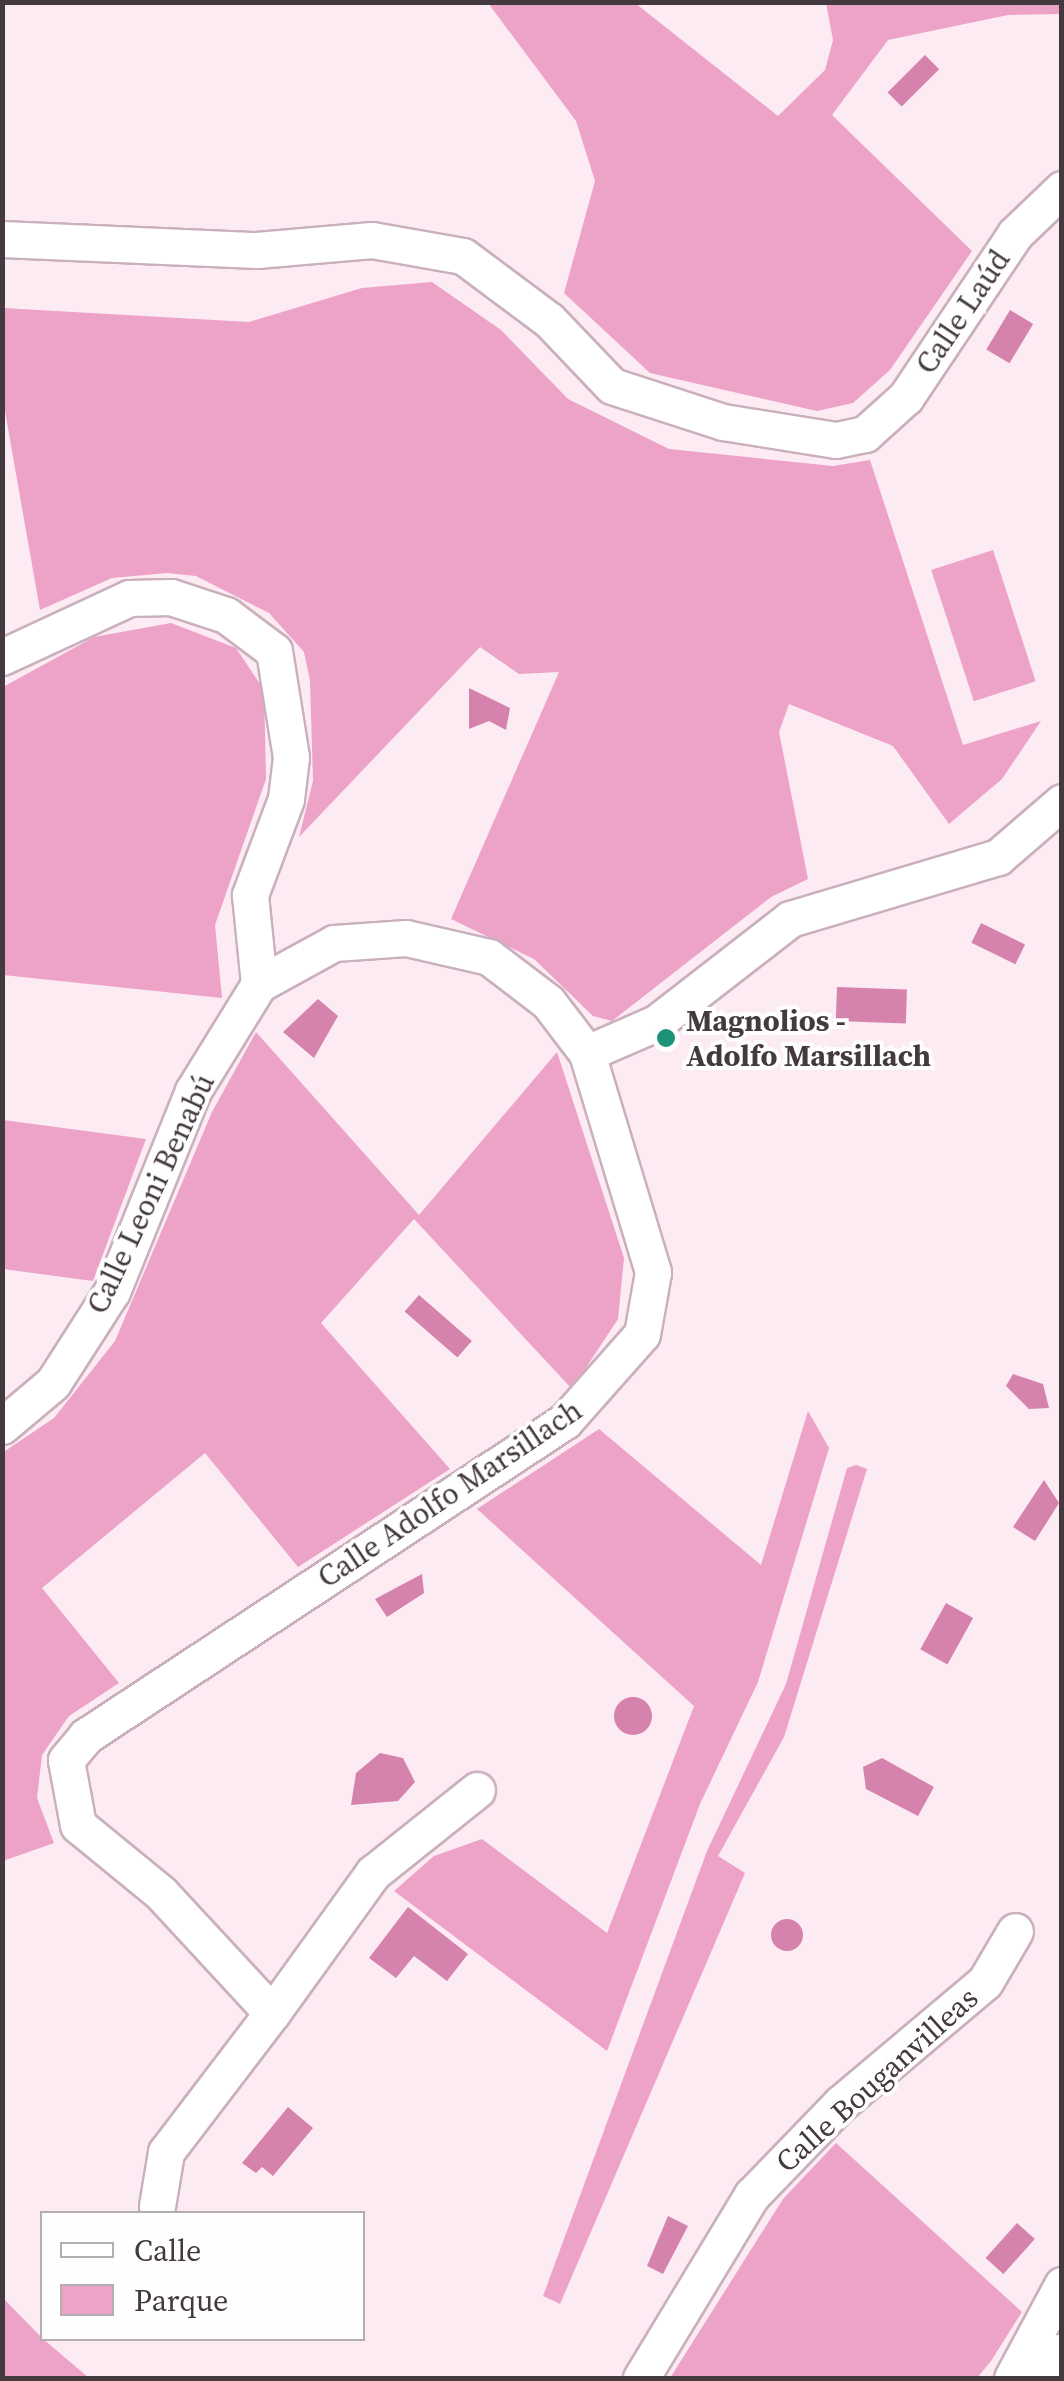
<!DOCTYPE html>
<meta charset="utf-8">
<style>
body{margin:0}
#map{position:relative;width:1064px;height:2381px;overflow:hidden;background:#fcebf3;font-family:"Source Serif 4",serif}
div>[style]{position:absolute}
.green>*{inset:0;background:#eda2c8;transform-origin:0 0}
.water>*{inset:0;background:#d582ad;transform-origin:0 0}
.round{border-radius:50%}
.roads{filter:drop-shadow(2px 0 #cab0bd) drop-shadow(-2px 0 #cab0bd) drop-shadow(0 2px #cab0bd) drop-shadow(0 -2px #cab0bd)}
.street>*{height:35px;margin:-17.5px;padding:0 17.5px;transform-origin:17.5px;border-radius:17.5px;background:#fff}
.secondary>*{height:50px;margin:-25px;padding:0 25px;transform-origin:25px;border-radius:25px;background:#fff}
.dots>*{width:28px;height:28px;translate:-50% -50%;box-sizing:border-box;border:5px solid #fdfefd;border-radius:50%}
span{translate:-50% -50%;white-space:nowrap;text-align:center;line-height:1.15;-webkit-text-stroke:8px #fdfefd;paint-order:stroke}
.street-label{font-size:30px;color:#44393e}
.poi-label{font-size:30px;color:#44393e;font-weight:700}
.left{translate:0 -50%;text-align:left}
.frame{position:absolute;inset:0;border:5px solid #44393e;pointer-events:none}
.legend{position:absolute;left:40px;top:2211px;width:325px;height:130px;box-sizing:border-box;background:#fdfefd;border:2px solid #b3afb1;margin:0;padding:12px 18px;list-style:none;font-size:30px;color:#44393e}
.legend li{display:flex;align-items:center;gap:20px;height:50px}
.legend b{width:50px;border:2px solid #b3afb1}
</style>
<div id="map">
<div class="green">
<i style="clip-path:polygon(1061px 2px,1061px 14px,1008px 15px,888px 40px,832px 115px,972px 251px,890px 370px,853px 403px,817px 411px,650px 373px,564px 293px,595px 181px,576px 121px,488px 3px,635px 3px,778px 116px,825px 70px,833px 40px,826px 3px)"></i>
<i style="clip-path:polygon(432px 282px,501px 330px,568px 399px,669px 449px,833px 466px,870px 460px,963px 745px,1041px 721px,1002px 779px,949px 824px,893px 746px,789px 704px,779px 732px,808px 879px,771px 897px,612px 1021px,593px 1016px,534px 959px,451px 919px,559px 672px,519px 674px,480px 647px,299px 837px,313px 781px,310px 681px,304px 652px,269px 613px,196px 576px,167px 573px,112px 578px,40px 610px,3px 400px,3px 308px,249px 322px,362px 288px)"></i>
<i style="left:993px;top:550px;width:138px;height:65px;rotate:72deg"></i>
<i style="clip-path:polygon(171px 623px,236px 648px,264px 690px,266px 779px,215px 925px,222px 998px,3px 975px,3px 687px,94px 637px)"></i>
<i style="clip-path:polygon(256px 1032px,419px 1215px,557px 1052px,624px 1258px,618px 1319px,572px 1389px,414px 1219px,321px 1323px,450px 1469px,298px 1567px,205px 1453px,42px 1588px,119px 1683px,69px 1716px,42px 1755px,37px 1798px,54px 1843px,3px 1861px,2px 1453px,54px 1418px,115px 1341px,212px 1112px)"></i>
<i style="clip-path:polygon(3px 1120px,146px 1139px,93px 1281px,3px 1269px)"></i>
<i style="clip-path:polygon(808px 1411px,829px 1448px,758px 1682px,700px 1804px,607px 2051px,394px 1891px,434px 1856px,482px 1839px,607px 1933px,694px 1706px,477px 1509px,599px 1429px,761px 1565px)"></i>
<i style="clip-path:polygon(856px 1465px,867px 1469px,784px 1737px,718px 1856px,745px 1873px,560px 2304px,543px 2296px,707px 1851px,786px 1684px,847px 1468px)"></i>
<i style="clip-path:polygon(836px 2143px,1022px 2312px,991px 2361px,977px 2378px,670px 2378px,783px 2199px)"></i>
<i style="clip-path:polygon(2px 2297px,42px 2338px,89px 2378px,3px 2378px)"></i>
</div>
<div class="water">
<i style="left:925px;top:55px;width:20px;height:53px;rotate:45deg"></i>
<i style="left:1010px;top:310px;width:27px;height:46px;rotate:31deg"></i>
<i style="clip-path:polygon(469px 688px,510px 708px,506px 730px,489px 721px,469px 729px)"></i>
<i style="left:981px;top:923px;width:49px;height:22px;rotate:26deg"></i>
<i style="left:837px;top:987px;width:70px;height:34px;rotate:2deg"></i>
<i style="clip-path:polygon(318px 999px,338px 1016px,314px 1058px,283px 1032px)"></i>
<i style="left:419px;top:1295px;width:70px;height:22px;rotate:41deg"></i>
<i style="clip-path:polygon(1013px 1374px,1043px 1384px,1049px 1408px,1029px 1409px,1006px 1386px)"></i>
<i style="clip-path:polygon(1044px 1480px,1059px 1503px,1035px 1541px,1013px 1527px)"></i>
<i style="clip-path:polygon(422px 1574px,424px 1593px,387px 1617px,375px 1599px)"></i>
<i style="left:946px;top:1603px;width:31px;height:53px;rotate:29deg"></i>
<i class="round" style="left:614px;top:1697px;width:38px;height:38px"></i>
<i style="clip-path:polygon(380px 1753px,403px 1758px,415px 1782px,398px 1801px,351px 1805px,356px 1773px)"></i>
<i style="clip-path:polygon(882px 1758px,934px 1787px,918px 1816px,866px 1789px,863px 1767px)"></i>
<i style="clip-path:polygon(408px 1907px,468px 1954px,447px 1981px,414px 1956px,396px 1978px,369px 1958px)"></i>
<i class="round" style="left:771px;top:1919px;width:32px;height:32px"></i>
<i style="clip-path:polygon(288px 2107px,313px 2128px,273px 2176px,262px 2167px,256px 2173px,242px 2163px)"></i>
<i style="clip-path:polygon(668px 2216px,688px 2226px,663px 2274px,647px 2266px)"></i>
<i style="left:1017px;top:2223px;width:24px;height:47px;rotate:42deg"></i>
</div>
<div class="roads">
<div class="street">
<i style="left:2px;top:239px;width:255px;rotate:2.5deg"></i>
<i style="left:257px;top:250px;width:115px;rotate:-5deg"></i>
<i style="left:372px;top:240px;width:92px;rotate:10deg"></i>
<i style="left:463px;top:256px;width:107px;rotate:36.7deg"></i>
<i style="left:549px;top:320px;width:91px;rotate:46.3deg"></i>
<i style="left:612px;top:386px;width:117px;rotate:18deg"></i>
<i style="left:723px;top:422px;width:114px;rotate:9.1deg"></i>
<i style="left:836px;top:440px;width:30px;rotate:-12deg"></i>
<i style="left:865px;top:434px;width:55px;rotate:-42.1deg"></i>
<i style="left:906px;top:397px;width:196px;rotate:-56.2deg"></i>
<i style="left:1015px;top:234px;width:65px;rotate:-43.8deg"></i>
<i style="left:2px;top:657px;width:140px;rotate:-24.9deg"></i>
<i style="left:129px;top:598px;width:42px;rotate:-1.4deg"></i>
<i style="left:171px;top:597px;width:58px;rotate:18.1deg"></i>
<i style="left:226px;top:615px;width:60px;rotate:36.9deg"></i>
<i style="left:274px;top:651px;width:107px;rotate:80.9deg"></i>
<i style="left:291px;top:757px;width:42px;rotate:96.8deg"></i>
<i style="left:286px;top:799px;width:103px;rotate:110.6deg"></i>
<i style="left:250px;top:895px;width:89px;rotate:84.2deg"></i>
<i style="left:259px;top:984px;width:126px;rotate:121.7deg"></i>
<i style="left:193px;top:1091px;width:216px;rotate:112deg"></i>
<i style="left:112px;top:1291px;width:109px;rotate:122.7deg"></i>
<i style="left:53px;top:1383px;width:67px;rotate:139.9deg"></i>
<i style="left:587px;top:1053px;width:75px;rotate:-23.5deg"></i>
<i style="left:656px;top:1023px;width:170px;rotate:-37.8deg"></i>
<i style="left:790px;top:919px;width:217px;rotate:-16.6deg"></i>
<i style="left:998px;top:857px;width:84px;rotate:-40.7deg"></i>
<i style="left:272px;top:2013px;width:173px;rotate:-54.2deg"></i>
<i style="left:373px;top:1873px;width:133px;rotate:-38.6deg"></i>
<i style="left:157px;top:2206px;width:55px;rotate:-80.5deg"></i>
<i style="left:166px;top:2152px;width:175px;rotate:-52.7deg"></i>
<i style="left:272px;top:2013px;width:163px;rotate:-132.8deg"></i>
<i style="left:161px;top:1893px;width:107px;rotate:-140.7deg"></i>
<i style="left:78px;top:1825px;width:66px;rotate:-100.5deg"></i>
<i style="left:66px;top:1760px;width:31px;rotate:-50deg"></i>
<i style="left:86px;top:1736px;width:573px;rotate:-33.33deg"></i>
<i style="left:565px;top:1421px;width:116px;rotate:-48.5deg"></i>
<i style="left:642px;top:1334px;width:63px;rotate:-79.9deg"></i>
<i style="left:653px;top:1272px;width:229px;rotate:-106.8deg"></i>
<i style="left:587px;top:1053px;width:64px;rotate:-127.4deg"></i>
<i style="left:548px;top:1002px;width:74px;rotate:-142.7deg"></i>
<i style="left:489px;top:957px;width:85px;rotate:-167.1deg"></i>
<i style="left:406px;top:938px;width:72px;rotate:176deg"></i>
<i style="left:334px;top:943px;width:85px;rotate:151.3deg"></i>
<i style="left:641px;top:2378px;width:214px;rotate:-58.8deg"></i>
<i style="left:752px;top:2195px;width:127px;rotate:-46deg"></i>
<i style="left:840px;top:2104px;width:189px;rotate:-40.1deg"></i>
<i style="left:985px;top:1982px;width:59px;rotate:-59.5deg"></i>
<i style="left:1012px;top:2378px;width:106px;rotate:-61.7deg"></i>
</div>
<div class="secondary">
<i style="left:1036px;top:2378px;width:32px;rotate:-35deg"></i>
</div>
</div>
<div class="dots">
<i style="left:666px;top:1038px;background:#1d9276"></i>
</div>
<div class="street-label">
<span style="left:963px;top:312px;rotate:-56deg">Calle Laúd</span>
<span style="left:151px;top:1194px;rotate:-65deg">Calle Leoni Benabú</span>
<span style="left:450px;top:1494px;rotate:-34deg">Calle Adolfo Marsillach</span>
<span style="left:877px;top:2080px;rotate:-42deg">Calle Bouganvilleas</span>
</div>
<div class="poi-label">
<span class="left" style="left:686px;top:1038px">Magnolios -<br>Adolfo Marsillach</span>
</div>
<div class="frame"></div>
<ul class="legend">
<li><b style="height:12px;background:#fff"></b>Calle</li>
<li><b style="height:28px;background:#eda2c8"></b>Parque</li>
</ul>
</div>
